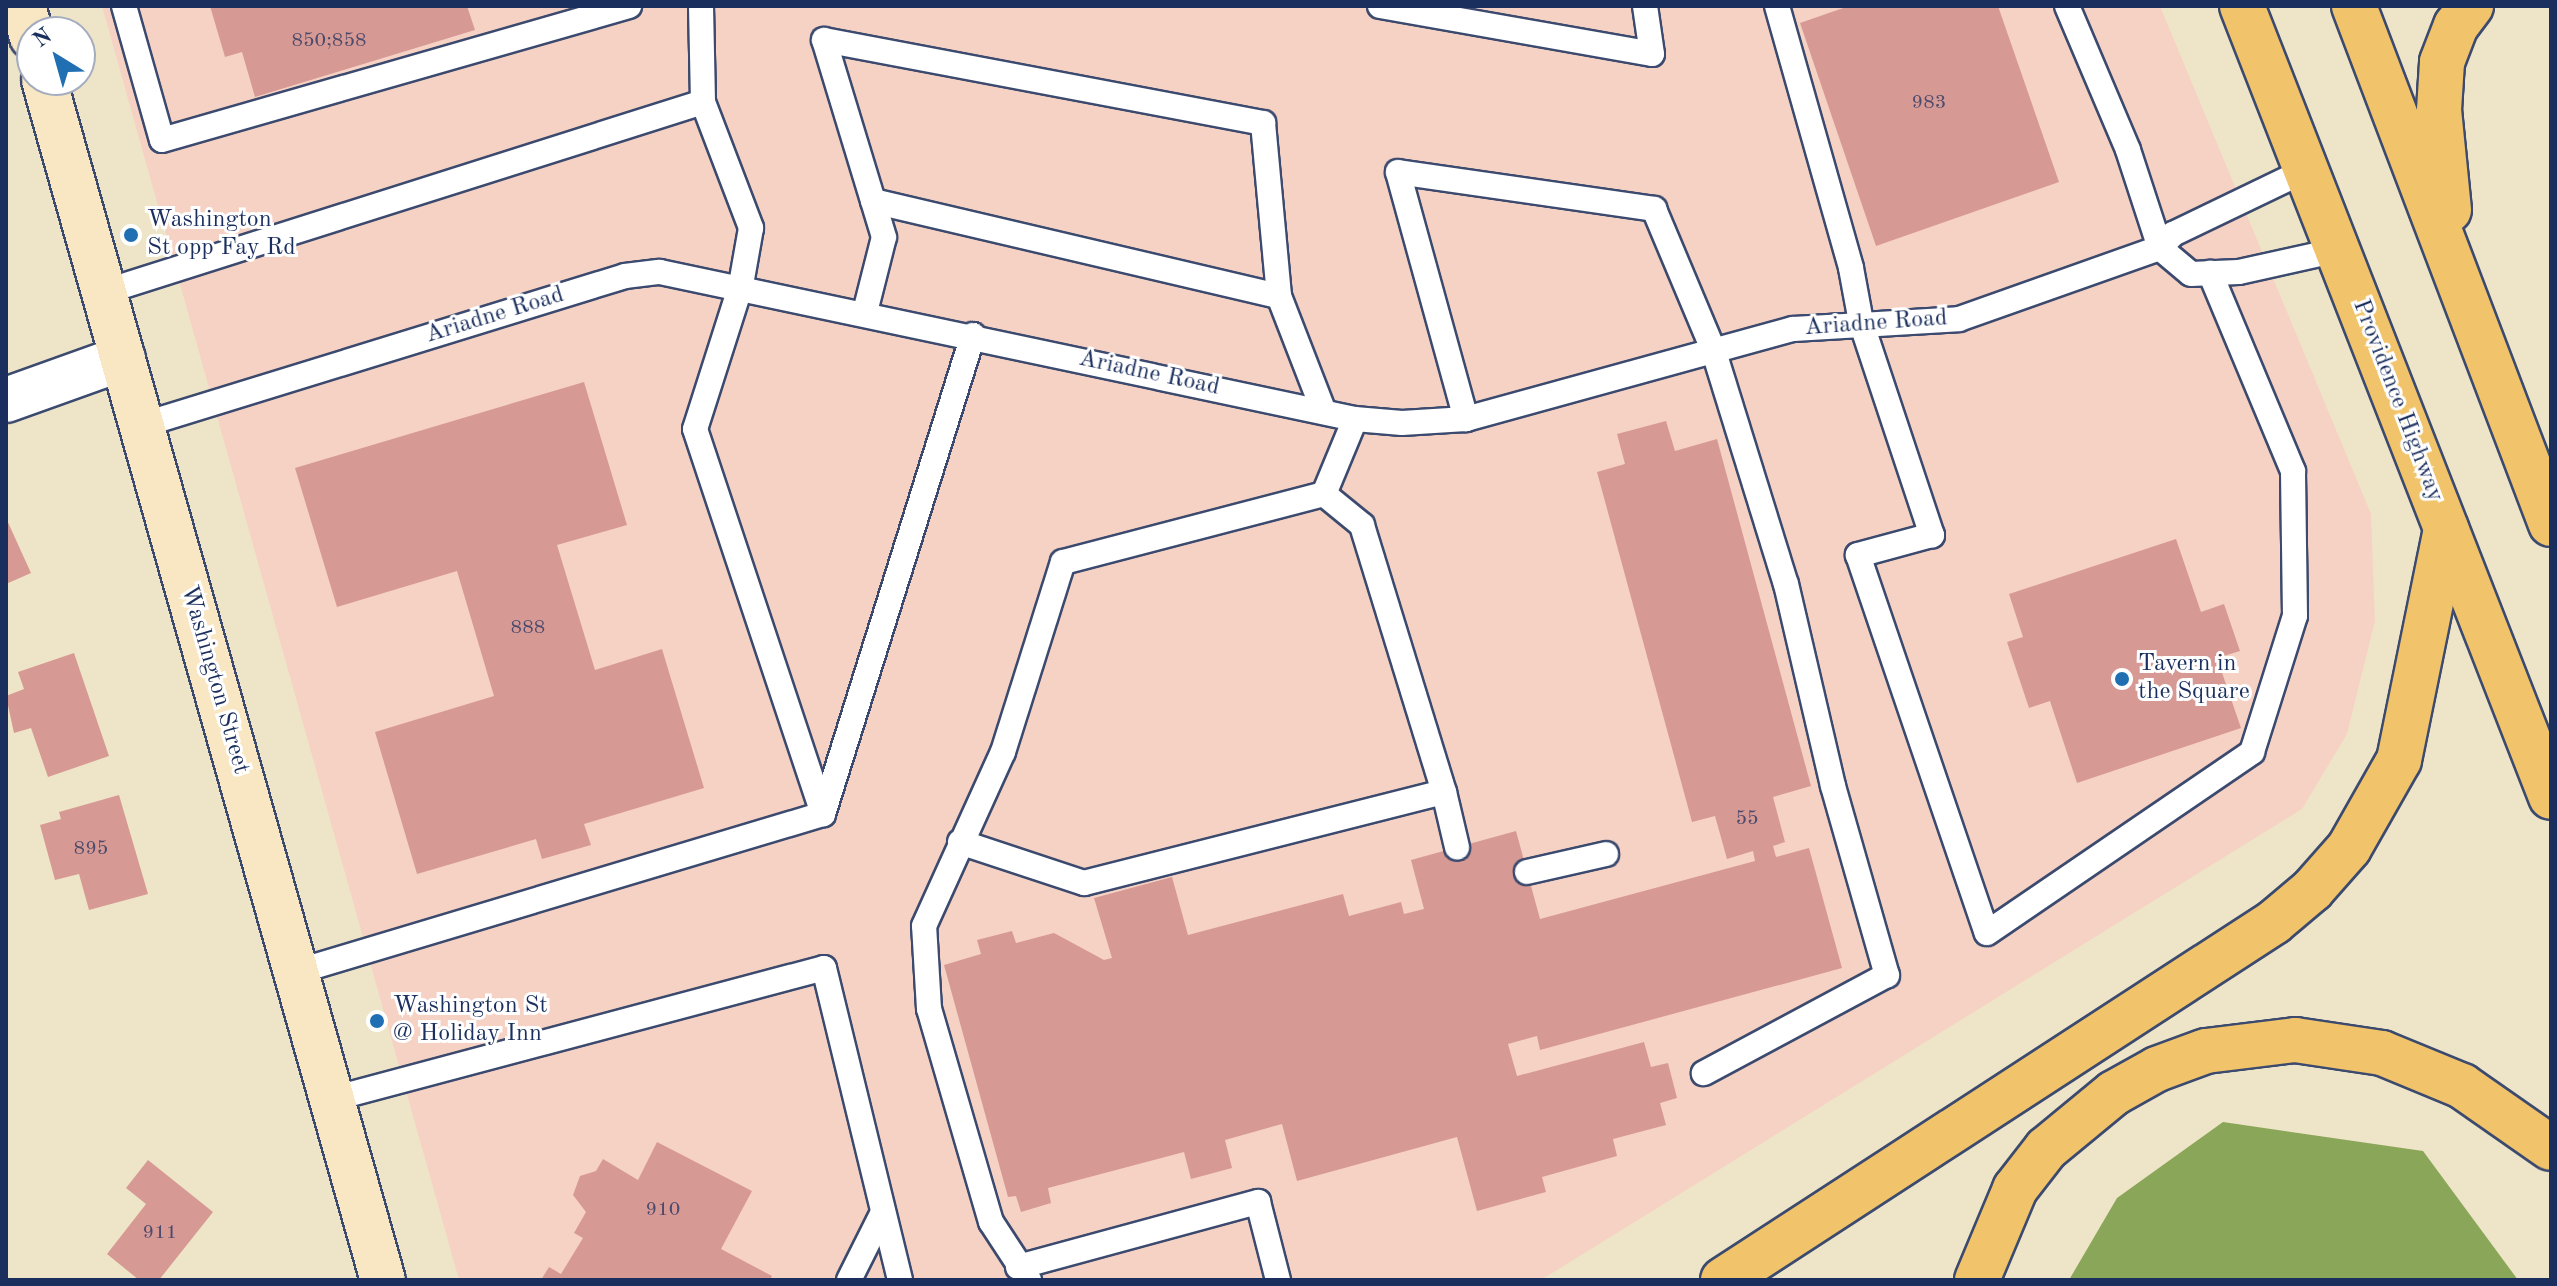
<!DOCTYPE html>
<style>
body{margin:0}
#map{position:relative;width:2557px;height:1286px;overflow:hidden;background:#eee5c8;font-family:"Old Standard TT",serif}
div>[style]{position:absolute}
.built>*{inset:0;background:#f6d2c4}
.forest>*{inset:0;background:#8aa658}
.building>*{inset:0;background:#d79994}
.roads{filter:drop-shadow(2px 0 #3b4a6e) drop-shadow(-2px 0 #3b4a6e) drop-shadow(0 2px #3b4a6e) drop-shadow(0 -2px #3b4a6e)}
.lane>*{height:24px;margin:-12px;padding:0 12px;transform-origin:12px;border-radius:12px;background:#fff}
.street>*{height:44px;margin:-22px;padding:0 22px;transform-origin:22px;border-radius:22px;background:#fff}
.secondary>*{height:44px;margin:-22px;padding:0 22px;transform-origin:22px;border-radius:22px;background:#f9e7c3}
.highway>*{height:44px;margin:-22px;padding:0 22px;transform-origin:22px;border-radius:22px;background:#f1c36a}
.dots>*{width:22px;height:22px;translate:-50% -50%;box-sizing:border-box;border:4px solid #fff;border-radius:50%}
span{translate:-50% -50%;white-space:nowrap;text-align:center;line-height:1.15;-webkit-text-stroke:6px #fff;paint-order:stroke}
.number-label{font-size:20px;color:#4a4a6c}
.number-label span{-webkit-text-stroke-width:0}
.poi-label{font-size:24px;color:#1b2f5e}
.left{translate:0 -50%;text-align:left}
.street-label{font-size:24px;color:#1b2f5e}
.frame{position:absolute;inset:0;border:8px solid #1b2f5e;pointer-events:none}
.north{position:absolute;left:16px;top:16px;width:80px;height:80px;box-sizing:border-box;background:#fff;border:2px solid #a4acbf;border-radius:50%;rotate:323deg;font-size:22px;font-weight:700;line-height:32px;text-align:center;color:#1b2f5e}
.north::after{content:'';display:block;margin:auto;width:28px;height:36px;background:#1f6fb2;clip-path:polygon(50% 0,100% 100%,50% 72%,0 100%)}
</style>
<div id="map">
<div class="built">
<i style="clip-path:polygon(102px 6px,2160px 6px,2371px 514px,2375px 621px,2347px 734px,2302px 809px,1541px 1280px,459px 1280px)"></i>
</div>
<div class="forest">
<i style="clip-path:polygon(2223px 1122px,2423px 1151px,2518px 1280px,2069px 1280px,2117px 1198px)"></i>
</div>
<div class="building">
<i style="clip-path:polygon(210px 6px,467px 6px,475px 30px,255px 97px,242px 52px,225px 57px)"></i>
<i style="clip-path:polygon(1849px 6px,1998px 6px,2059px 182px,1876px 246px,1800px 23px)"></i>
<i style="clip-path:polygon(584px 382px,627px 525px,557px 545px,595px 670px,662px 649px,704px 788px,584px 824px,591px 845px,542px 859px,536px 839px,417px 874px,375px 732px,494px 696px,457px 571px,337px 607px,295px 468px)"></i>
<i style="clip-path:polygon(1666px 421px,1675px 451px,1717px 439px,1811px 786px,1773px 797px,1785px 842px,1773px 846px,1776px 857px,1809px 848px,1842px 968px,1540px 1050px,1537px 1036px,1508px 1044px,1517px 1076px,1644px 1042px,1651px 1067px,1668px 1063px,1677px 1098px,1660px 1103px,1666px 1125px,1613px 1139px,1617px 1156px,1542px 1177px,1546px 1192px,1477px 1211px,1457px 1137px,1297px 1181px,1282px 1124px,1225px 1140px,1232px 1168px,1191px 1179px,1184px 1152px,1048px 1188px,1051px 1203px,1021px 1212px,1016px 1196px,1008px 1197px,944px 965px,981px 954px,977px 940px,1012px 931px,1016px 943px,1054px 933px,1104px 960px,1112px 958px,1094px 898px,1172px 877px,1188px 935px,1343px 894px,1349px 916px,1401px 902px,1404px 914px,1424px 909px,1411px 860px,1516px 831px,1540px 919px,1755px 861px,1753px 851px,1727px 859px,1715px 816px,1692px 822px,1597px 472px,1625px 464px,1617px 434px)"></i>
<i style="clip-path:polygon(6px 518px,31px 573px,6px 584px)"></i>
<i style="clip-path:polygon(2176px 539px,2201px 612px,2224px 604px,2240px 651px,2217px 658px,2241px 728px,2077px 783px,2050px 701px,2029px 708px,2007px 642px,2023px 637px,2009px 594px)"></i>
<i style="clip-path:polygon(74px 653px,109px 756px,48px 777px,31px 728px,14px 733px,6px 696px,24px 689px,18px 672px)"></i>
<i style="clip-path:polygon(119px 795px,148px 894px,89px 910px,79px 874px,55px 880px,40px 825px,61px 819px,59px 812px)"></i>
<i style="clip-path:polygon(657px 1142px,752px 1191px,721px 1249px,772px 1276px,770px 1280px,541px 1280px,549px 1267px,561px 1274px,583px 1238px,574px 1233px,586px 1212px,573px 1195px,580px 1176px,596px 1171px,603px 1159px,638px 1180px)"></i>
<i style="clip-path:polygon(148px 1160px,213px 1212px,159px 1280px,139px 1280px,107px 1254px,146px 1204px,126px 1188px)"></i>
</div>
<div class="roads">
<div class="lane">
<i style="left:124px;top:6px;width:139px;rotate:74.2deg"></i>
<i style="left:162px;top:140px;width:486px;rotate:-16deg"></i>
<i style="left:701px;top:6px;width:96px;rotate:88.8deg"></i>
<i style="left:1380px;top:6px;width:276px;rotate:10deg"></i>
<i style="left:1652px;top:54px;width:49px;rotate:-98.3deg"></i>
<i style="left:1777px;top:6px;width:272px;rotate:74.2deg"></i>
<i style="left:1851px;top:268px;width:55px;rotate:79.5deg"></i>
<i style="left:1861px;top:322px;width:225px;rotate:71.6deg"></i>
<i style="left:1932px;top:535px;width:77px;rotate:164.9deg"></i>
<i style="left:1858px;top:555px;width:399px;rotate:71.2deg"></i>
<i style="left:1987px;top:933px;width:321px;rotate:-34.3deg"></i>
<i style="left:2252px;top:752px;width:143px;rotate:-72.5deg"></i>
<i style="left:2295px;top:616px;width:145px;rotate:-90.8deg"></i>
<i style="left:2293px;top:471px;width:215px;rotate:-112.7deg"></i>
<i style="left:2067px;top:6px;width:156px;rotate:67deg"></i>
<i style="left:2128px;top:150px;width:103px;rotate:71.9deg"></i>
<i style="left:873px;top:201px;width:417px;rotate:13.2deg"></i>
<i style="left:1279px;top:296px;width:124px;rotate:68.8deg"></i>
<i style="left:2160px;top:248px;width:40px;rotate:40deg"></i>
<i style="left:2191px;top:274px;width:48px;rotate:-2.4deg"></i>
<i style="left:2239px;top:272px;width:101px;rotate:-12.5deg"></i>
<i style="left:104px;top:292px;width:628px;rotate:-17.6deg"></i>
<i style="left:703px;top:102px;width:135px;rotate:69.1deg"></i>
<i style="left:751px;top:228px;width:58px;rotate:100deg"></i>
<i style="left:741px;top:285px;width:151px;rotate:107.7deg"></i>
<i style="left:695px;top:429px;width:406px;rotate:71.6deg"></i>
<i style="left:865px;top:312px;width:77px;rotate:-75.8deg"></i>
<i style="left:884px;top:237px;width:206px;rotate:-106.9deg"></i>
<i style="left:824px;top:40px;width:447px;rotate:10.7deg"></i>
<i style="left:1263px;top:123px;width:174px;rotate:84.7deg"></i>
<i style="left:1466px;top:419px;width:256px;rotate:-105.4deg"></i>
<i style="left:1398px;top:172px;width:259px;rotate:8.2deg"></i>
<i style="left:1654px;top:209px;width:155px;rotate:67.2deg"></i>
<i style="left:1714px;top:352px;width:243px;rotate:72.8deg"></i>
<i style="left:1786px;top:584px;width:207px;rotate:76.9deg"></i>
<i style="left:1833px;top:786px;width:197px;rotate:74.1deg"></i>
<i style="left:1887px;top:975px;width:208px;rotate:151.8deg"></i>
<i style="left:142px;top:425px;width:505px;rotate:-17.14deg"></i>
<i style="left:625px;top:276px;width:35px;rotate:-7deg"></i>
<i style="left:660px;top:272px;width:710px;rotate:11.94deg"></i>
<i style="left:1355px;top:419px;width:47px;rotate:4.9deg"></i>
<i style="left:1402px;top:423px;width:64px;rotate:-3.6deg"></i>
<i style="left:1466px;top:419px;width:339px;rotate:-15.4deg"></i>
<i style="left:1793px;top:329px;width:166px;rotate:-3.4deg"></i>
<i style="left:1959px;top:319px;width:213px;rotate:-19.5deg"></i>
<i style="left:2160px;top:248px;width:19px;rotate:-47deg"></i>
<i style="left:2173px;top:234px;width:148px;rotate:-25.7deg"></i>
<i style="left:1444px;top:792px;width:57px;rotate:76.7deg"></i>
<i style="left:960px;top:842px;width:131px;rotate:18.3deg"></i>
<i style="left:1084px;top:883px;width:371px;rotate:-14.2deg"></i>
<i style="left:1444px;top:792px;width:279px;rotate:-107.1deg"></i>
<i style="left:1362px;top:525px;width:49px;rotate:-140.8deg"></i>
<i style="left:1527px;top:872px;width:81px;rotate:-12.8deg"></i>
<i style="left:296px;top:972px;width:550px;rotate:-16.69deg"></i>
<i style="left:823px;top:814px;width:502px;rotate:-72.61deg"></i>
<i style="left:332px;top:1099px;width:509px;rotate:-14.91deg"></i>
<i style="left:824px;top:968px;width:321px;rotate:76.3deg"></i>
<i style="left:1018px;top:1267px;width:249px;rotate:-15.2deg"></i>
<i style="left:1258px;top:1202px;width:81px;rotate:75.6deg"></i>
<i style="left:849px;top:1280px;width:76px;rotate:-63.4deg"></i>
<i style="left:1029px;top:1280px;width:69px;rotate:-123.2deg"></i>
<i style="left:991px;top:1222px;width:222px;rotate:-106.2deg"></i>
<i style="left:929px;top:1009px;width:83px;rotate:-93.4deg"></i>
<i style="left:924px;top:926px;width:191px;rotate:-65.6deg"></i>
<i style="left:1003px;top:752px;width:199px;rotate:-72.5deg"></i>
<i style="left:1063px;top:562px;width:270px;rotate:-14.6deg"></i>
<i style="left:1324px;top:494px;width:81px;rotate:-67.5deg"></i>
</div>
<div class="street">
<i style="left:6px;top:400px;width:124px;rotate:-19.7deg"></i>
</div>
<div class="secondary">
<i style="left:23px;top:6px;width:32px;rotate:74deg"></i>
<i style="left:44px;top:80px;width:1247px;rotate:74.23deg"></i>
</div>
<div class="highway">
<i style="left:2242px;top:6px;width:849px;rotate:68.66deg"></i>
<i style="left:2354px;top:6px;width:554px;rotate:69.18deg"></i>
<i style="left:2449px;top:210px;width:100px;rotate:-95.7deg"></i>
<i style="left:2439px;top:110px;width:48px;rotate:-86.4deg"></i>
<i style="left:2442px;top:62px;width:39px;rotate:-69deg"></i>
<i style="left:2456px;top:26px;width:25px;rotate:-53deg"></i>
<i style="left:1723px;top:1280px;width:657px;rotate:-33.01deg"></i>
<i style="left:2274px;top:922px;width:50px;rotate:-40.1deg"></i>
<i style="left:2312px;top:890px;width:56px;rotate:-48.6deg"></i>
<i style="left:2349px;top:848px;width:101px;rotate:-60.4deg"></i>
<i style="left:2399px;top:760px;width:236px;rotate:-78.5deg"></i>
<i style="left:1977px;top:1280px;width:99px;rotate:-67.3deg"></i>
<i style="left:2015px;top:1189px;width:51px;rotate:-52.2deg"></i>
<i style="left:2046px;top:1149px;width:88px;rotate:-39.5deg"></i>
<i style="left:2114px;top:1093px;width:49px;rotate:-29.2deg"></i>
<i style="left:2157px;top:1069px;width:52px;rotate:-20.2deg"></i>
<i style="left:2206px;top:1051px;width:90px;rotate:-7deg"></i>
<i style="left:2295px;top:1040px;width:88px;rotate:8.5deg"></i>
<i style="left:2382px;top:1053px;width:87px;rotate:22.4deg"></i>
<i style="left:2462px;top:1086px;width:108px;rotate:34.9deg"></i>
</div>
</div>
<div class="dots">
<i style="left:131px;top:235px;background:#1f6fb2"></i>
<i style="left:2122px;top:679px;background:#1f6fb2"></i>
<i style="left:377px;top:1021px;background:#1f6fb2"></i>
</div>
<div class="number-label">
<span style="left:329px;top:41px">850;858</span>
<span style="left:1929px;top:103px">983</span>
<span style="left:528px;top:628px">888</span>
<span style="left:1747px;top:819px">55</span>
<span style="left:91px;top:849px">895</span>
<span style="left:663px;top:1210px">910</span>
<span style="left:160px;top:1233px">911</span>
</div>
<div class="poi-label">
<span class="left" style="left:147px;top:235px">Washington<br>St opp Fay Rd</span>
<span class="left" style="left:2138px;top:679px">Tavern in<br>the Square</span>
<span class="left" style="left:393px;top:1021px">Washington St<br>@ Holiday Inn</span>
</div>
<div class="street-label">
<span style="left:495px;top:316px;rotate:-17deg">Ariadne Road</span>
<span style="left:1876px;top:324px;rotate:-4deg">Ariadne Road</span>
<span style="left:1149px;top:374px;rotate:12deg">Ariadne Road</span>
<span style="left:2397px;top:401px;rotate:69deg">Providence Highway</span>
<span style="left:214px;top:680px;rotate:74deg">Washington Street</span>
</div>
<div class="frame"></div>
<div class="north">N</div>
</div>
